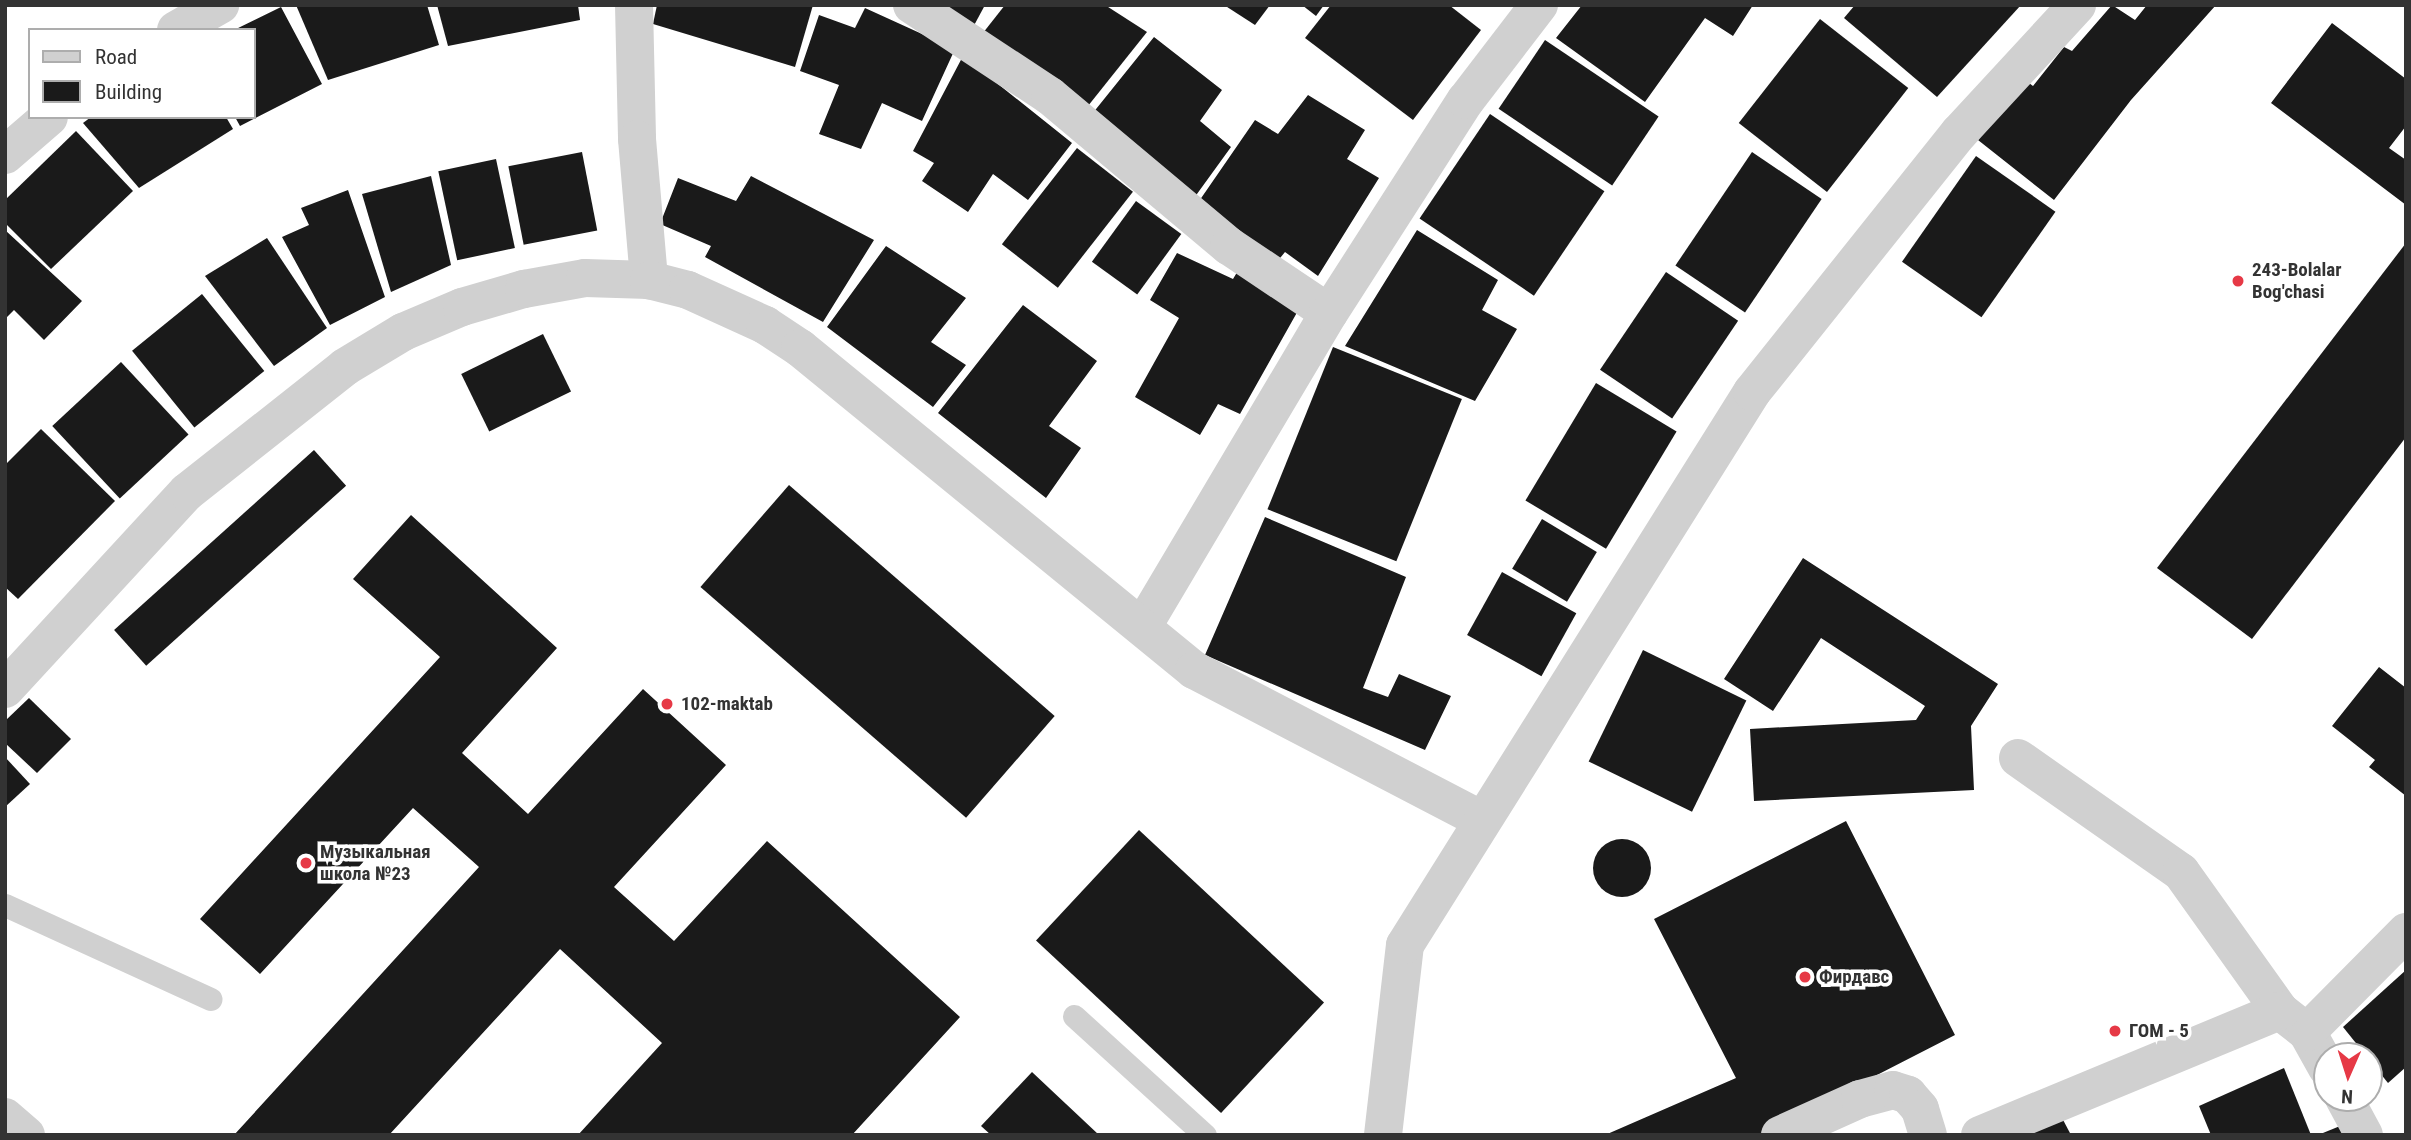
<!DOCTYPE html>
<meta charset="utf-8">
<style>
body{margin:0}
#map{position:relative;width:2411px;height:1140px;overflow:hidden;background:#fff;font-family:"Roboto Condensed",sans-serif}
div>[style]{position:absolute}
.building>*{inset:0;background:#1a1a1a;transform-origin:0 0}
.round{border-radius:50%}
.service>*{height:23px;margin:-11.5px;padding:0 11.5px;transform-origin:11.5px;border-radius:11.5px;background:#d0d0d0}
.minor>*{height:38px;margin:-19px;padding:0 19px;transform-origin:19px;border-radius:19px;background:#d0d0d0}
.dots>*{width:19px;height:19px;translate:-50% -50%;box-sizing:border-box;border:4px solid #fff;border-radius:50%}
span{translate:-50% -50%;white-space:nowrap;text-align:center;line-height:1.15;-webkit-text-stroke:7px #fff;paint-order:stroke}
.poi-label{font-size:19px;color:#333;font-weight:700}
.left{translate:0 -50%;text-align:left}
.frame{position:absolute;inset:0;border:7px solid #333;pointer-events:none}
.legend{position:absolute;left:28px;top:28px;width:228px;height:91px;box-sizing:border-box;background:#fff;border:2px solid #adadad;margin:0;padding:9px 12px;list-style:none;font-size:21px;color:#333}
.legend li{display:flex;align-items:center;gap:14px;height:35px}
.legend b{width:35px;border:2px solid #adadad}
.north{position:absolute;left:2313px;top:1042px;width:70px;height:70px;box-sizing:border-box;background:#fff;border:2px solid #adadad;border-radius:50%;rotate:183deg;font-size:19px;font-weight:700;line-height:28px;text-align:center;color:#333}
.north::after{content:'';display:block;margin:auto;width:24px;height:32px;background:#e63946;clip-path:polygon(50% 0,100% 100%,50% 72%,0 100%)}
</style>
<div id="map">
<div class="building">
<i style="clip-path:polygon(296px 5px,427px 5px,439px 45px,328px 80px)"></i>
<i style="clip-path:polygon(437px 5px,578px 5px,580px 20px,448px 46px)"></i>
<i style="clip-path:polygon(657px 5px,813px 5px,795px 67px,653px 24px)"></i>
<i style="clip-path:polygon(924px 5px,985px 5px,971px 31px)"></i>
<i style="clip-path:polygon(1005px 5px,1105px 5px,1147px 32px,1080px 116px,979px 38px)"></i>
<i style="clip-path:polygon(1224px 5px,1270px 5px,1255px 25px)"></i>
<i style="clip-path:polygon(1302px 5px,1324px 5px,1316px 16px)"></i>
<i style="clip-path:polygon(1331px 5px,1449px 5px,1481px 30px,1413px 120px,1305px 38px)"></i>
<i style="clip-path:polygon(1582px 5px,1753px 5px,1733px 36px,1705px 18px,1645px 102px,1556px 38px)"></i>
<i style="clip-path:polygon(1855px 5px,2021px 5px,1937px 97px,1844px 18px)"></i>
<i style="clip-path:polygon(2112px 5px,2135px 20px,2147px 5px,2216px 5px,2131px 100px,2054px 200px,1978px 140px,2025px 80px,2033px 86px,2064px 47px,2072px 51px)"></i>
<i style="clip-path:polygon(281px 7px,322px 84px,240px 126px,235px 117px,254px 117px,254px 30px,234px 30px)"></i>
<i style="clip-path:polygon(865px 8px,955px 49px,922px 121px,882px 103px,861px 149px,819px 134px,839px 85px,800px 71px,819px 15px,855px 28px)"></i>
<i style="left:1820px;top:19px;width:112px;height:132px;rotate:38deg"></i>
<i style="clip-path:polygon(2332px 23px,2406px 79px,2406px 126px,2389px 148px,2406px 160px,2406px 205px,2271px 103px)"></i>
<i style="clip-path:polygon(1154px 37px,1222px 90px,1200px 121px,1231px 147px,1189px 205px,1084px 124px)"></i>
<i style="left:1545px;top:40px;width:137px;height:83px;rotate:34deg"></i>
<i style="clip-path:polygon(963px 56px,1072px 143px,1028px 200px,993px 174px,968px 212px,922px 181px,934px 163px,913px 151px)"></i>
<i style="clip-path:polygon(1308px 95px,1365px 130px,1347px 159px,1379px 178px,1318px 276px,1285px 252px,1276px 263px,1195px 207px,1255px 120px,1278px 134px)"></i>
<i style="left:1490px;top:114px;width:138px;height:126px;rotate:34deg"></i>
<i style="clip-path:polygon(91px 117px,226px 117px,233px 129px,139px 188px,83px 123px)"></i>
<i style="clip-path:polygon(76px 131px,133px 191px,51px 269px,5px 223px,5px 200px)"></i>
<i style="left:1077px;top:148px;width:71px;height:122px;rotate:38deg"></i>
<i style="left:582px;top:152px;width:80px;height:75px;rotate:79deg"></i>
<i style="left:1752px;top:152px;width:84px;height:137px;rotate:34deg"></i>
<i style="left:1976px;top:156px;width:97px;height:129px;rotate:35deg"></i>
<i style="left:496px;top:159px;width:91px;height:59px;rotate:78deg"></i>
<i style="clip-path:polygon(431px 176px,451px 265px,391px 292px,362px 194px)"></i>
<i style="clip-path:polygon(751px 176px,874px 240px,823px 322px,705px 257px,711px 246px,660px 224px,678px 178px,736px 201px)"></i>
<i style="clip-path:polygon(348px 190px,385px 297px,330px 325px,282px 237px,309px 225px,301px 208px)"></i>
<i style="left:1136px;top:201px;width:56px;height:75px;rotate:36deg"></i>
<i style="clip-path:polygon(5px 230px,82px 301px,44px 340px,14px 310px,5px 319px)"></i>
<i style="clip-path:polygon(1417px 230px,1498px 280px,1482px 310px,1517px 329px,1475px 401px,1345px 346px)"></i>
<i style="clip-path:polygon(267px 238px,327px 328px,274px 366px,205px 276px)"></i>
<i style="clip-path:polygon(2406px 243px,2406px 437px,2252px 639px,2157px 568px)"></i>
<i style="clip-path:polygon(886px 246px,966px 298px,931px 342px,966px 365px,933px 407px,827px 327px)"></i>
<i style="clip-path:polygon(1177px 253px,1233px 279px,1242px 264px,1304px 300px,1240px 414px,1218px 404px,1200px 435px,1135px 397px,1179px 318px,1150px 300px)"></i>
<i style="left:1666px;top:272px;width:87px;height:118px;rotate:34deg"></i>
<i style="left:202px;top:294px;width:99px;height:90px;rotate:51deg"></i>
<i style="clip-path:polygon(1023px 305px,1097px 361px,1049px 426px,1081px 448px,1046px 498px,938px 413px)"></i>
<i style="left:543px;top:334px;width:64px;height:91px;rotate:64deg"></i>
<i style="left:1333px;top:347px;width:139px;height:175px;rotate:22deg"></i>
<i style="left:121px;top:362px;width:99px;height:94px;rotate:47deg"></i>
<i style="left:1596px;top:383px;width:94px;height:137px;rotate:31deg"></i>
<i style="clip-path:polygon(41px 429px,115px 501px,18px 599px,5px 587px,5px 465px)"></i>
<i style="left:314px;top:450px;width:48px;height:269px;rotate:48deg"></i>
<i style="left:789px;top:485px;width:352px;height:135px;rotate:41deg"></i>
<i style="clip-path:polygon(411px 515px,557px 648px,462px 753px,528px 814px,643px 689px,726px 765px,614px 887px,674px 941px,767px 841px,960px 1017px,852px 1135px,578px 1135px,662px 1043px,560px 949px,389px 1135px,234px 1135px,479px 867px,413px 808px,260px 974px,200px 919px,440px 657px,353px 579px)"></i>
<i style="clip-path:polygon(1265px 517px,1406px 577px,1363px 688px,1388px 697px,1399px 674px,1451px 696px,1425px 750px,1205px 655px)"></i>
<i style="left:1542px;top:519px;width:64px;height:58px;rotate:31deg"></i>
<i style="clip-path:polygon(1803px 558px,1998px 684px,1971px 726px,1974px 790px,1754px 801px,1750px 729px,1916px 720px,1925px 706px,1821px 638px,1773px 711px,1724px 679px)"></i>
<i style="left:1502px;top:572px;width:85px;height:72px;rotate:29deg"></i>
<i style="left:1643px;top:650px;width:115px;height:124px;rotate:26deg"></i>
<i style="clip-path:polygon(2379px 667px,2406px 688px,2406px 796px,2369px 767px,2375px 760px,2332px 726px)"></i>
<i style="clip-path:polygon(29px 698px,71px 739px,37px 773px,5px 743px,5px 721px)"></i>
<i style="clip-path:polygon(5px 757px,30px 784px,5px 807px)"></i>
<i style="clip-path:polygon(1846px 821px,1955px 1035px,1760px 1135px,1605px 1135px,1736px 1078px,1654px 919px)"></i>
<i style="left:1139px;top:830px;width:253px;height:151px;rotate:43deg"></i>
<i class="round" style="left:1593px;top:839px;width:58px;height:58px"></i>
<i style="clip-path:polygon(2406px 970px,2406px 1067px,2388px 1083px,2343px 1027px)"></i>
<i style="clip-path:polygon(2284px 1068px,2311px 1135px,2211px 1135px,2199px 1106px)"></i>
<i style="clip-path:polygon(1032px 1072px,1099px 1135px,991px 1135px,981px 1126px)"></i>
<i style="clip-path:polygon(2061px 1116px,2071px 1135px,2026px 1135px)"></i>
<i style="clip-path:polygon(2345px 1124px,2350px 1135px,2318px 1135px)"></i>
</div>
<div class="service">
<i style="left:5px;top:905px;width:226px;rotate:24.6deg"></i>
<i style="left:1074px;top:1016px;width:177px;rotate:42.3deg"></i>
</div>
<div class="minor">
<i style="left:634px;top:5px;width:134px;rotate:88.7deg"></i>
<i style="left:637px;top:139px;width:142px;rotate:85.1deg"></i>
<i style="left:912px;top:5px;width:165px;rotate:33.4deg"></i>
<i style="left:1050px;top:96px;width:234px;rotate:40deg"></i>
<i style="left:1229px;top:246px;width:120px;rotate:33.8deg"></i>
<i style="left:176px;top:30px;width:51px;rotate:-29.6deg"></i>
<i style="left:5px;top:155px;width:58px;rotate:-40.8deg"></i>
<i style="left:1143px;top:626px;width:364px;rotate:-59.3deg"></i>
<i style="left:1329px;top:313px;width:253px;rotate:-57.3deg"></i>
<i style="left:1466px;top:100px;width:120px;rotate:-52.5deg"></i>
<i style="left:5px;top:689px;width:268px;rotate:-47.3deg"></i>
<i style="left:187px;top:492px;width:201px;rotate:-38.3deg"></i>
<i style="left:345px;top:367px;width:68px;rotate:-31.1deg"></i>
<i style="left:403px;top:332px;width:64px;rotate:-23deg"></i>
<i style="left:462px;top:307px;width:65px;rotate:-16.2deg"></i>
<i style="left:524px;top:289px;width:62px;rotate:-10.2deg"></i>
<i style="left:585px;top:278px;width:64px;rotate:1.8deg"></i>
<i style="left:649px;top:280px;width:40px;rotate:14.4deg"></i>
<i style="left:688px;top:290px;width:85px;rotate:24.4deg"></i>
<i style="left:765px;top:325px;width:42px;rotate:33.3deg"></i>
<i style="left:800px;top:348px;width:509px;rotate:39.26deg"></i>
<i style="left:1194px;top:670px;width:325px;rotate:27.5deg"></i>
<i style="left:2018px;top:758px;width:199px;rotate:35deg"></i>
<i style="left:2181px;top:872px;width:171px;rotate:54.5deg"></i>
<i style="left:2280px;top:1011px;width:34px;rotate:38deg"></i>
<i style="left:2307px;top:1032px;width:41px;rotate:60.9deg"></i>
<i style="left:2307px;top:1032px;width:141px;rotate:-45.3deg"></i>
<i style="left:2344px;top:1098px;width:42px;rotate:61.6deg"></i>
<i style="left:5px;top:1117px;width:28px;rotate:41deg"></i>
<i style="left:1383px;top:1135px;width:191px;rotate:-83.4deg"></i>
<i style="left:1405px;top:945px;width:653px;rotate:-57.89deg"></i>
<i style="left:1752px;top:392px;width:332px;rotate:-51.4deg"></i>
<i style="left:1959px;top:133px;width:174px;rotate:-47.3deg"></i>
<i style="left:1780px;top:1135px;width:88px;rotate:-24.2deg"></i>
<i style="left:1860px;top:1099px;width:34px;rotate:-15deg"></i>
<i style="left:1893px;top:1090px;width:16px;rotate:18deg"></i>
<i style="left:1908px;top:1095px;width:18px;rotate:49deg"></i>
<i style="left:1920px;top:1109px;width:27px;rotate:73deg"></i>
<i style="left:1980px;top:1135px;width:325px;rotate:-22.5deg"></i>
</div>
<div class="dots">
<i style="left:2238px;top:281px;background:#e63946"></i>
<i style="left:667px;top:704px;background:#e63946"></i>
<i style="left:306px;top:863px;background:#e63946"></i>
<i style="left:1805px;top:977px;background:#e63946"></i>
<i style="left:2115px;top:1031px;background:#e63946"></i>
</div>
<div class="poi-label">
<span class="left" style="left:2252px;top:281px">243-Bolalar<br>Bog'chasi</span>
<span class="left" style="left:681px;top:704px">102-maktab</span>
<span class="left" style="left:320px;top:863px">Музыкальная<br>школа №23</span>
<span class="left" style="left:1819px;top:977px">Фирдавс</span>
<span class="left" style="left:2129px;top:1031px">ГОМ - 5</span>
</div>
<div class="frame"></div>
<ul class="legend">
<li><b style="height:9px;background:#d0d0d0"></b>Road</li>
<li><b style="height:19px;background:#1a1a1a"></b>Building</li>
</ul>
<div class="north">N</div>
</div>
